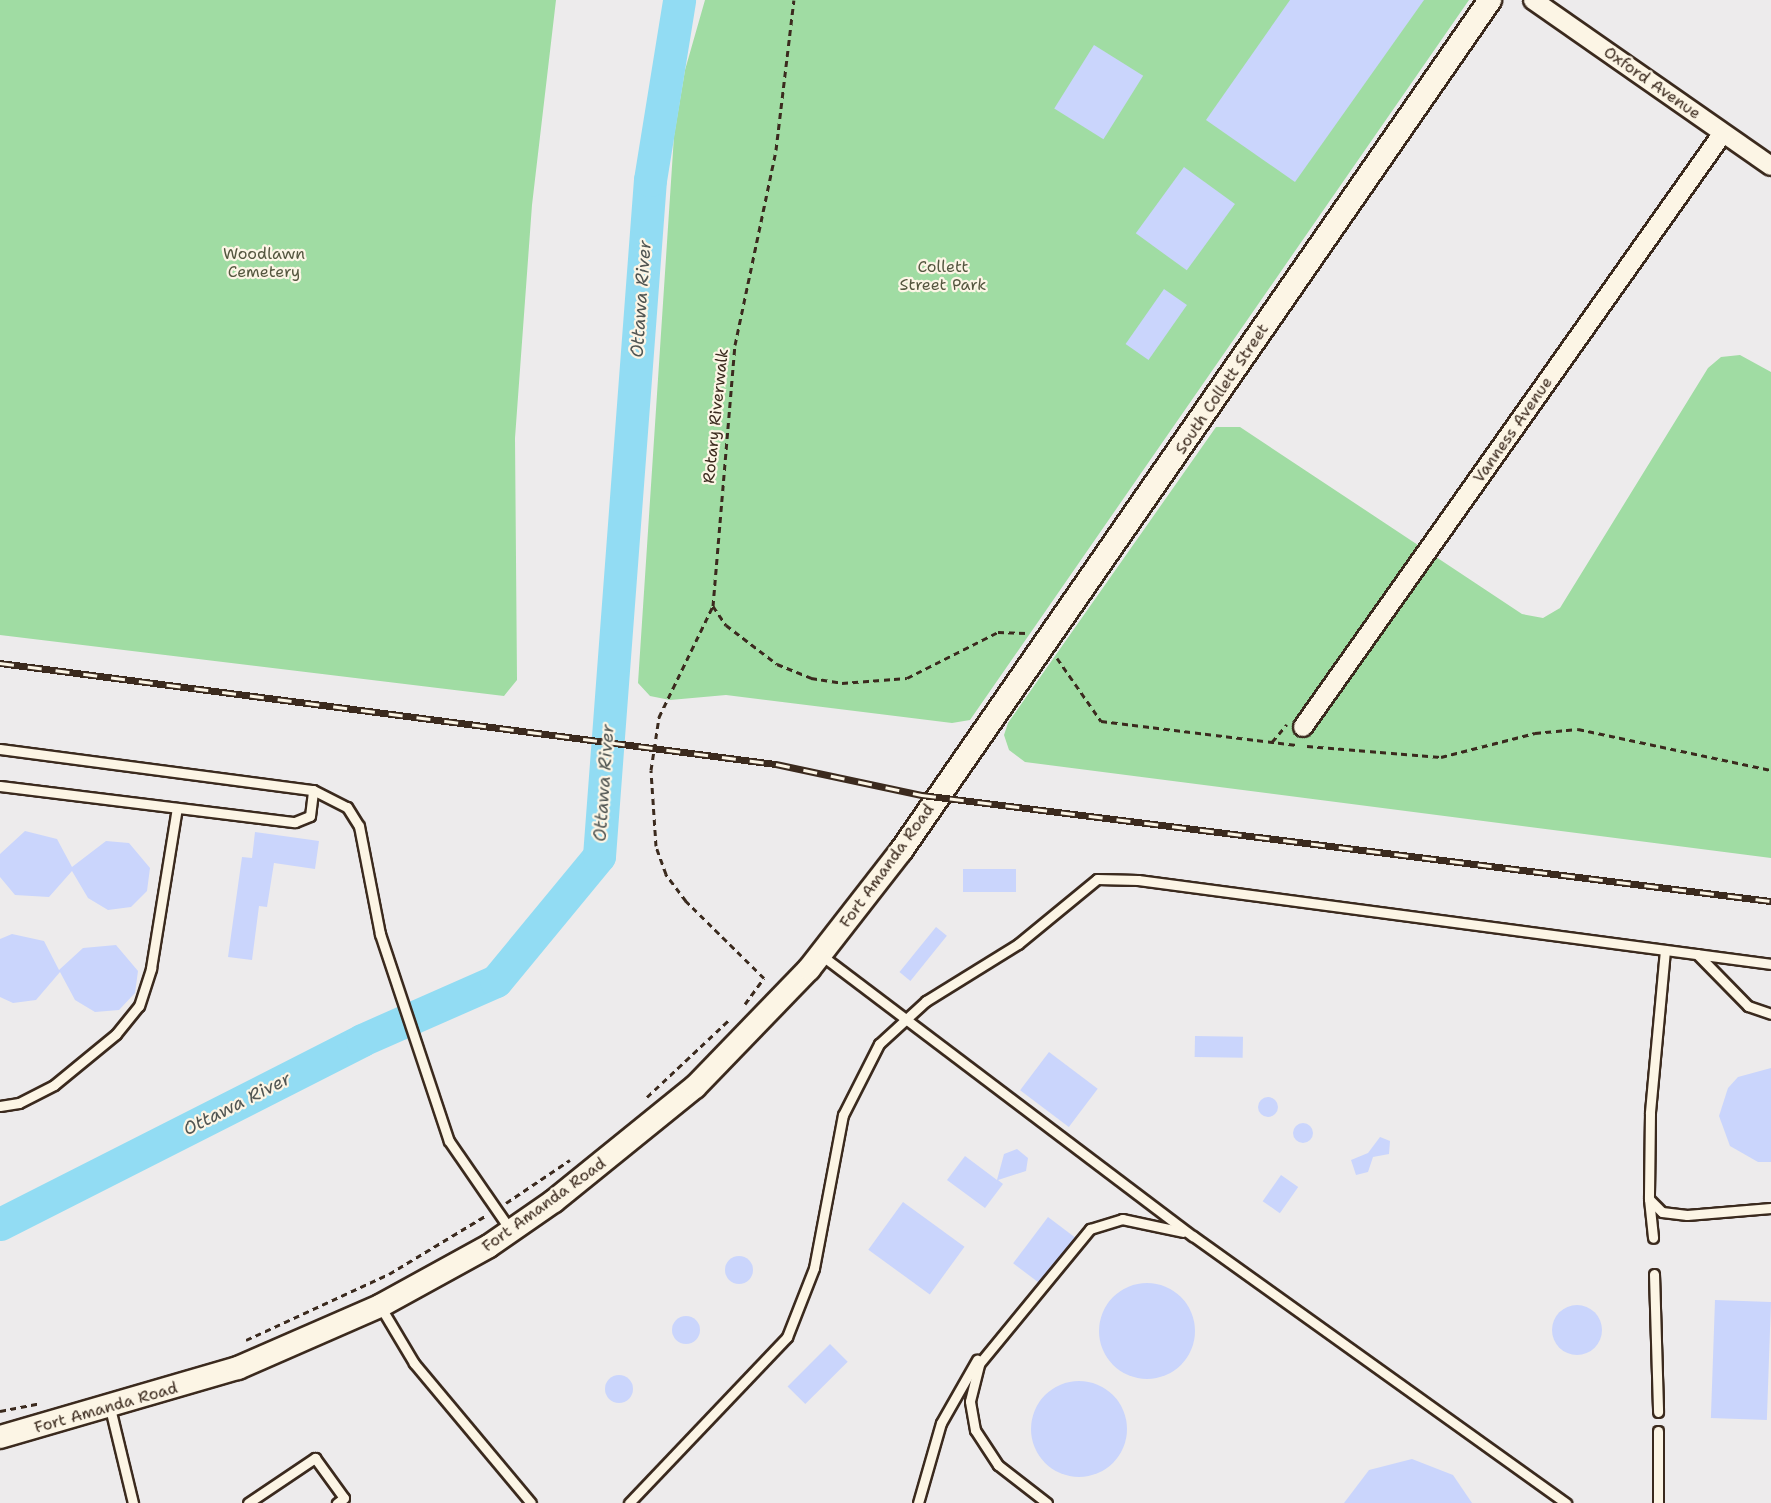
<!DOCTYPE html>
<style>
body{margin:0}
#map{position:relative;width:1771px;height:1503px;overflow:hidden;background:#edebec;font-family:"Shantell Sans",sans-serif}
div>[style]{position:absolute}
.green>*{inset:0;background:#a0dca3}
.river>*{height:33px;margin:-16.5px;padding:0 16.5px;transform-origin:16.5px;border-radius:16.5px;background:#92dcf3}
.building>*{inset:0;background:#cad5fc;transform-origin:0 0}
.round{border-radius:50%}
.path>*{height:3px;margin-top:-1.5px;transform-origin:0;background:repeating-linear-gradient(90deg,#3b2a1e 0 6px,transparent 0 10.5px)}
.roads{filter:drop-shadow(2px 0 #3b2a1e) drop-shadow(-2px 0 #3b2a1e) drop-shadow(0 2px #3b2a1e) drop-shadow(0 -2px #3b2a1e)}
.service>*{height:9px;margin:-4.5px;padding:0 4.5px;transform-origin:4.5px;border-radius:4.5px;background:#fcf5e5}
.minor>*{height:18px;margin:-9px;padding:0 9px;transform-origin:9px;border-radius:9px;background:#fcf5e5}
.tertiary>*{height:22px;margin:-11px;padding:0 11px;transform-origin:11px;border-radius:11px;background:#fcf5e5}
.rail>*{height:7px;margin-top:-3.5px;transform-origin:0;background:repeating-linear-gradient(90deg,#fcf5e5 0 14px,#3b2a1e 0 28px);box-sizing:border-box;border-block:2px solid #3b2a1e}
span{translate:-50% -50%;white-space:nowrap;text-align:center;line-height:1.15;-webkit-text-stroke:4.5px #fcf5e5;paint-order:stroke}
.street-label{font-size:16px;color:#3b2a1e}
.park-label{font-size:16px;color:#54563f}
.water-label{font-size:18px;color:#515653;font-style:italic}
</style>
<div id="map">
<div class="green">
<i style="clip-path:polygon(0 0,556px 0,532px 205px,515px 438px,517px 680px,504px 696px,0 635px)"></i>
<i style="clip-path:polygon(705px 0,1469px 0,970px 720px,952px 723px,726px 695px,670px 700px,650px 696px,638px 683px,674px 136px,685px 70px)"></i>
<i style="clip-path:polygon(1740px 355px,1771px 372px,1771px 858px,1025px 762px,1009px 750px,1004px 735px,1008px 723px,1216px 427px,1240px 427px,1522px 614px,1543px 618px,1560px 608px,1708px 368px,1721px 357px)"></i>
</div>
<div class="river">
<i style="left:0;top:1224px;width:406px;rotate:-26.9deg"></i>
<i style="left:362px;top:1040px;width:146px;rotate:-23.8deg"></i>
<i style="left:496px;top:981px;width:162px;rotate:-50.5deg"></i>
<i style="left:599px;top:856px;width:678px;rotate:-85.69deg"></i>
<i style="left:650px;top:180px;width:182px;rotate:-80.8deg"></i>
</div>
<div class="building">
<i style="clip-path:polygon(1290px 0,1424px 0,1295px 182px,1206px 120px)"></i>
<i style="left:1094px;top:45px;width:58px;height:75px;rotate:32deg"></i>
<i style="left:1184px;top:167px;width:63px;height:82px;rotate:36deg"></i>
<i style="left:1164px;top:289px;width:28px;height:67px;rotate:35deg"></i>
<i style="clip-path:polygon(25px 831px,57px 839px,72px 867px,106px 841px,129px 843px,150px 868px,147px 891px,131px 907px,108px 910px,88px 898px,72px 871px,49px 897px,15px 895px,0 877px,0 854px)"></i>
<i style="clip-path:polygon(255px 832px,319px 841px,315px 869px,274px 863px,267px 907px,259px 906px,252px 960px,228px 957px,242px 857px,252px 858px)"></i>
<i style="left:963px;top:869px;width:53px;height:23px"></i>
<i style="left:936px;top:927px;width:14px;height:58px;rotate:39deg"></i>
<i style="clip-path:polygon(12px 934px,44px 941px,59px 970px,83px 948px,116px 945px,138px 971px,135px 993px,119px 1010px,95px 1012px,75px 1000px,60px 972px,36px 1000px,13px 1003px,0 997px,0 939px)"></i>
<i style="left:1195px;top:1036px;width:48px;height:21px;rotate:1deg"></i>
<i style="left:1049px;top:1052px;width:61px;height:48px;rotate:37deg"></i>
<i style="clip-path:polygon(1771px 1068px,1771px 1162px,1758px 1162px,1730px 1146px,1719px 1116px,1728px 1088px,1738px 1077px)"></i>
<i class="round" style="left:1258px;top:1097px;width:20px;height:20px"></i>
<i class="round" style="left:1293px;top:1123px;width:20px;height:20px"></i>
<i style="clip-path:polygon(1380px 1137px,1390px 1141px,1389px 1154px,1373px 1157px,1368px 1172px,1356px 1175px,1351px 1160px,1368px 1153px)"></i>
<i style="clip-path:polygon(1017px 1149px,1028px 1158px,1026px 1171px,998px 1180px,1003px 1184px,985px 1208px,947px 1180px,965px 1156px,997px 1180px,1004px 1154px)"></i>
<i style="left:1281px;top:1175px;width:21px;height:32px;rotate:35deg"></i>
<i style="left:903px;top:1202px;width:76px;height:59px;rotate:36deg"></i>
<i style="left:1048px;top:1217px;width:34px;height:58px;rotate:37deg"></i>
<i class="round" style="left:725px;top:1256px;width:28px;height:28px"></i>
<i class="round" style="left:1099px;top:1283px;width:96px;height:96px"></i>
<i style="left:1715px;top:1300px;width:56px;height:118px;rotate:2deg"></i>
<i class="round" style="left:1552px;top:1305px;width:50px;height:50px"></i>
<i class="round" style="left:672px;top:1316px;width:28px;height:28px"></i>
<i style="left:830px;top:1344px;width:25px;height:60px;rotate:45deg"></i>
<i class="round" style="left:605px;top:1375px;width:28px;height:28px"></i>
<i class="round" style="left:1031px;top:1381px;width:96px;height:96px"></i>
<i style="clip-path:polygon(1412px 1459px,1453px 1475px,1472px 1503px,1344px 1503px,1369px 1470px)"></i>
</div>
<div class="path">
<i style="left:713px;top:606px;width:23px;rotate:56deg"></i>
<i style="left:726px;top:625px;width:64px;rotate:37.4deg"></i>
<i style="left:777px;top:664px;width:37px;rotate:22deg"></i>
<i style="left:811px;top:678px;width:31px;rotate:9deg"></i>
<i style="left:842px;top:683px;width:65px;rotate:-4.4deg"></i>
<i style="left:907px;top:678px;width:102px;rotate:-26.8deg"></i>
<i style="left:998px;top:632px;width:30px;rotate:2deg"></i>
<i style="left:1057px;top:658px;width:77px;rotate:55.1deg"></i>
<i style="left:1101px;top:721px;width:197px;rotate:7deg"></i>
<i style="left:1272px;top:742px;width:23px;rotate:-50deg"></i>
<i style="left:1307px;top:746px;width:134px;rotate:4.7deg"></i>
<i style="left:1441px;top:757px;width:97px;rotate:-14.3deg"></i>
<i style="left:1535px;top:733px;width:43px;rotate:-5.3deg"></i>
<i style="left:1578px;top:729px;width:197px;rotate:12deg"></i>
<i style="left:745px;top:1004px;width:32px;rotate:-54deg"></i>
<i style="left:764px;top:978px;width:110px;rotate:-135.4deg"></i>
<i style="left:686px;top:901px;width:34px;rotate:-127deg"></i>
<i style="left:666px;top:874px;width:30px;rotate:-110deg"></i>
<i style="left:656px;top:846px;width:76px;rotate:-93.8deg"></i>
<i style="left:651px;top:770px;width:54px;rotate:-81.4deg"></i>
<i style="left:659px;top:717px;width:123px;rotate:-64.1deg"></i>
<i style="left:713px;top:606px;width:262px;rotate:-85.2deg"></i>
<i style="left:735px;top:345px;width:199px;rotate:-78.1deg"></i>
<i style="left:776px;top:150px;width:151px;rotate:-83.2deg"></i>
<i style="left:647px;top:1097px;width:114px;rotate:-43.2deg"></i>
<i style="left:506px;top:1203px;width:77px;rotate:-33.9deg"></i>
<i style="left:246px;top:1340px;width:157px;rotate:-24.8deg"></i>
<i style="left:389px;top:1274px;width:112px;rotate:-31.1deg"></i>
<i style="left:0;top:1411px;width:38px;rotate:-11deg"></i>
</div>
<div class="roads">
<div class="service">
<i style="left:0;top:749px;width:316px;rotate:7.5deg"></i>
<i style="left:0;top:786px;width:297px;rotate:7deg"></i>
<i style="left:295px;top:822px;width:16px;rotate:-22deg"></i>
<i style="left:310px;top:816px;width:26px;rotate:-83deg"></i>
<i style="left:313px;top:790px;width:38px;rotate:27deg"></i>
<i style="left:347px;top:807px;width:22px;rotate:58deg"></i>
<i style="left:359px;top:826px;width:110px;rotate:79deg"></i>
<i style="left:380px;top:934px;width:218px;rotate:71.6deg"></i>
<i style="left:449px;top:1141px;width:109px;rotate:55.4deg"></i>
<i style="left:1665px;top:950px;width:164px;rotate:95.3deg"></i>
<i style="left:1650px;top:1113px;width:86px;rotate:90.7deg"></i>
<i style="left:1649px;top:1199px;width:18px;rotate:45deg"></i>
<i style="left:1662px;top:1212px;width:25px;rotate:7deg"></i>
<i style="left:1687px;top:1215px;width:84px;rotate:-4.8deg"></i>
<i style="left:1697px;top:954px;width:73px;rotate:45.6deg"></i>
<i style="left:1748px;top:1006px;width:24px;rotate:19deg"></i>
<i style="left:821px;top:955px;width:466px;rotate:37.1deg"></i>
<i style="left:1193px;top:1236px;width:459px;rotate:35.6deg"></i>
<i style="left:0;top:1106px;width:19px;rotate:-9deg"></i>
<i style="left:19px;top:1103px;width:39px;rotate:-27deg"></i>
<i style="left:54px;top:1085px;width:80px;rotate:-39.4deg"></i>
<i style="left:116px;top:1034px;width:36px;rotate:-51deg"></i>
<i style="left:139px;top:1006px;width:40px;rotate:-72deg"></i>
<i style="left:151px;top:968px;width:162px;rotate:-80.8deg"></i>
<i style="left:1649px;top:1199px;width:39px;rotate:84deg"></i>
<i style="left:1654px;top:1274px;width:138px;rotate:88.3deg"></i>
<i style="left:380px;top:1306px;width:66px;rotate:59.2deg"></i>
<i style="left:414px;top:1363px;width:182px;rotate:50.1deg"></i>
<i style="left:110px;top:1408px;width:98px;rotate:76.4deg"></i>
<i style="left:1658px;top:1431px;width:72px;rotate:90deg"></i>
<i style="left:248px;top:1503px;width:81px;rotate:-33.9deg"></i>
<i style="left:315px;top:1458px;width:49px;rotate:54.1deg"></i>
<i style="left:344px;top:1498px;width:9px;rotate:144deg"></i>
<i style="left:629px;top:1503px;width:229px;rotate:-46.4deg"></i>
<i style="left:787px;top:1337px;width:74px;rotate:-68.6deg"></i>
<i style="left:814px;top:1268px;width:156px;rotate:-79.3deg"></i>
<i style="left:843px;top:1115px;width:80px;rotate:-63.1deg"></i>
<i style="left:879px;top:1044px;width:64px;rotate:-42.5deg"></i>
<i style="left:926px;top:1001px;width:108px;rotate:-31.8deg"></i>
<i style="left:1018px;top:944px;width:102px;rotate:-39.4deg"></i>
<i style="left:1097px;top:879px;width:41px;rotate:1.4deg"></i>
<i style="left:1138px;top:880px;width:639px;rotate:7.56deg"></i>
<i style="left:918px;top:1503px;width:83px;rotate:-74deg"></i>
<i style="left:941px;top:1423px;width:73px;rotate:-60.3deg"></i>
<i style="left:1047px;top:1503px;width:62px;rotate:-142.2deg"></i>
<i style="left:998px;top:1465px;width:42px;rotate:-123.3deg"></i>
<i style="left:975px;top:1430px;width:29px;rotate:-100deg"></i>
<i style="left:970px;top:1401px;width:38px;rotate:-76deg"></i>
<i style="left:979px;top:1364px;width:175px;rotate:-50.6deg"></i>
<i style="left:1090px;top:1229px;width:34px;rotate:-17deg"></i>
<i style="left:1122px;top:1219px;width:62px;rotate:12deg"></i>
</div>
<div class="minor">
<i style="left:1533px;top:0;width:290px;rotate:34.9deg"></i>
<i style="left:1303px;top:727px;width:727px;rotate:-54.74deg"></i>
</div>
<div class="tertiary">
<i style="left:0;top:1437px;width:248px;rotate:-16.2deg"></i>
<i style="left:238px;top:1368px;width:155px;rotate:-23.6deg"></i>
<i style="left:380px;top:1306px;width:124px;rotate:-28.8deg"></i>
<i style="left:489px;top:1246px;width:79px;rotate:-34.7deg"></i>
<i style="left:554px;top:1201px;width:181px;rotate:-39deg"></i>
<i style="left:695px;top:1087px;width:164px;rotate:-46deg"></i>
<i style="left:809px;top:969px;width:150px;rotate:-52.1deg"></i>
<i style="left:901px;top:851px;width:1035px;rotate:-55.31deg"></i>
</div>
</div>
<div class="rail">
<i style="left:0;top:663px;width:783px;rotate:7.42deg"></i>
<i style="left:776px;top:764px;width:149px;rotate:12deg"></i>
<i style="left:922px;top:795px;width:856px;rotate:7.12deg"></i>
</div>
<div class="street-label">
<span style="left:1652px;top:83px;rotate:35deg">Oxford Avenue</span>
<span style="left:1222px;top:389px;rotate:-56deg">South Collett Street</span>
<span style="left:716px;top:416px;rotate:-84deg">Rotary Riverwalk</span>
<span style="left:1513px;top:430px;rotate:-55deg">Vanness Avenue</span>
<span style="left:887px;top:866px;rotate:-54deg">Fort Amanda Road</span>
<span style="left:544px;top:1205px;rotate:-36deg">Fort Amanda Road</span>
<span style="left:106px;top:1408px;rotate:-16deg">Fort Amanda Road</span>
</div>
<div class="park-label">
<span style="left:264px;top:263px">Woodlawn<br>Cemetery</span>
<span style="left:943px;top:276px">Collett<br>Street Park</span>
</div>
<div class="water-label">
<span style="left:641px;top:299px;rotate:-86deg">Ottawa River</span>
<span style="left:604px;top:783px;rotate:-86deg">Ottawa River</span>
<span style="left:237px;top:1104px;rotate:-27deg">Ottawa River</span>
</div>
</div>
